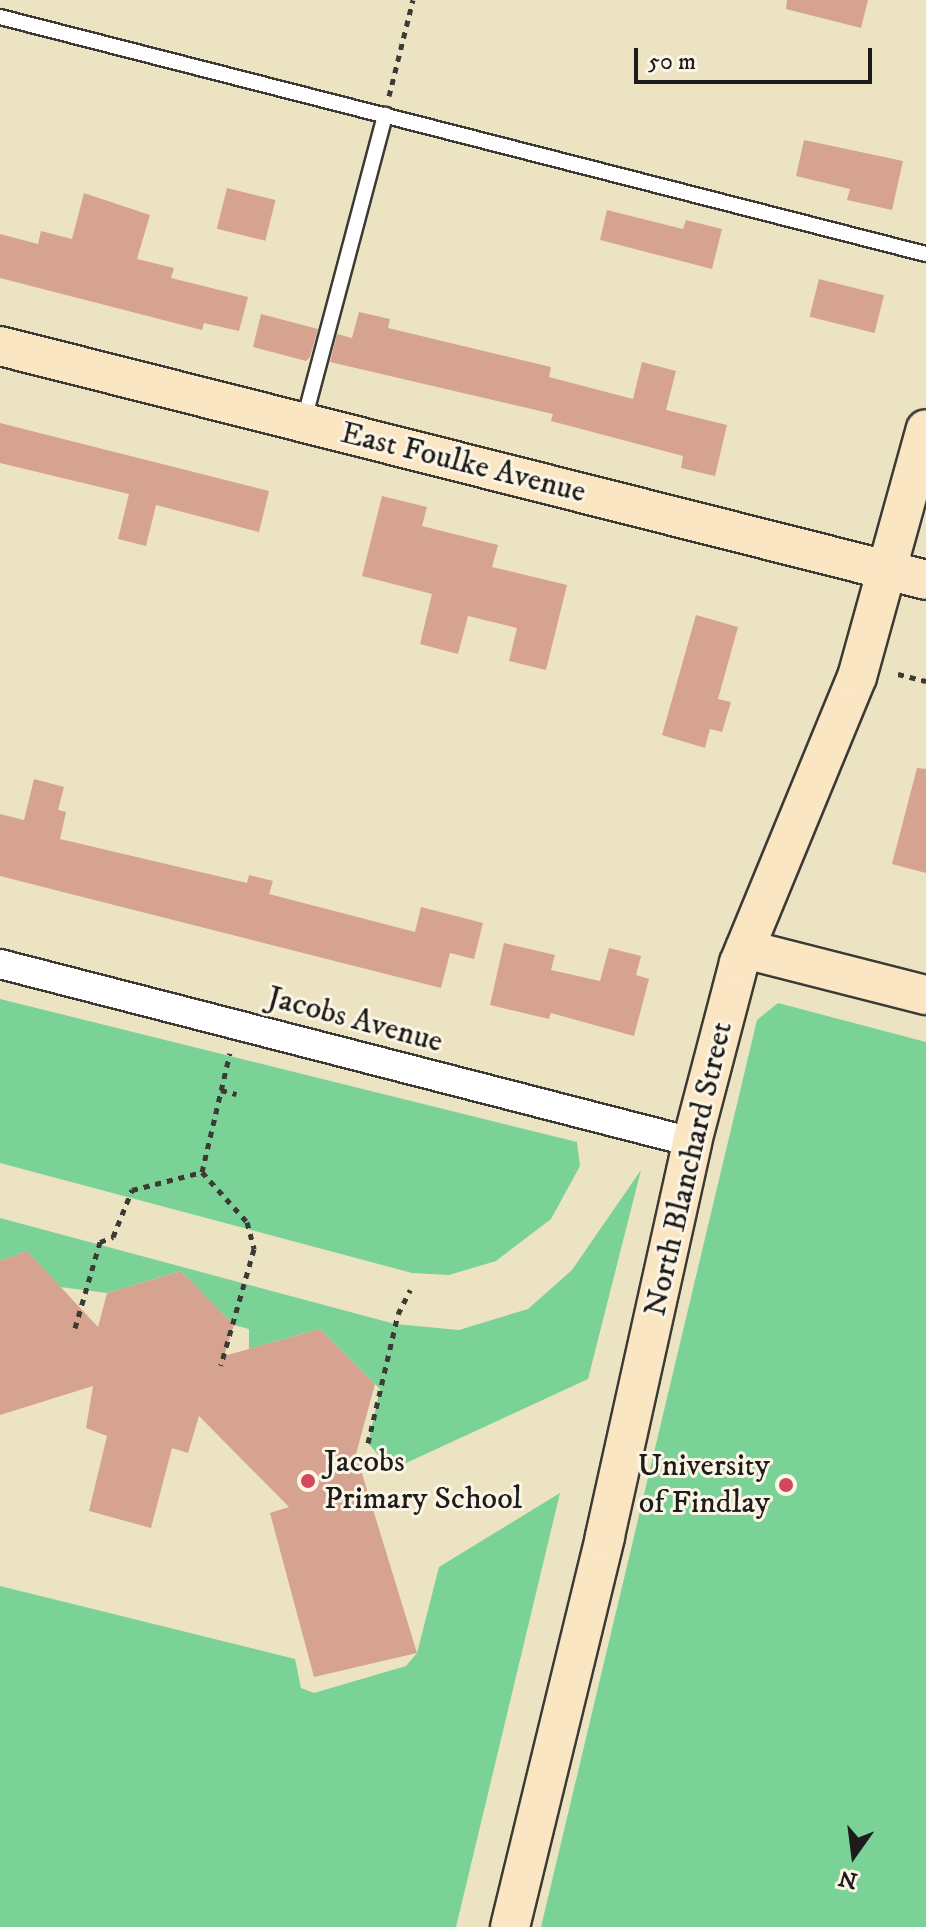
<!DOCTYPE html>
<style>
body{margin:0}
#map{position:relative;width:926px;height:1927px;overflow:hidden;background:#ece3c3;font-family:"IM FELL DW Pica",serif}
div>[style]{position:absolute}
.green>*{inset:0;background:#7ad297}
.building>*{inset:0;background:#d7a391;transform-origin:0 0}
.path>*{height:5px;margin-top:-2.5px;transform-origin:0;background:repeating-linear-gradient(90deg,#3b3a35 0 6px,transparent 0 12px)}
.roads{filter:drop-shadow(2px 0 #3b3a35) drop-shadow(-2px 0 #3b3a35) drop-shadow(0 2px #3b3a35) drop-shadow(0 -2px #3b3a35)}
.lane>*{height:14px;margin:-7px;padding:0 7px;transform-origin:7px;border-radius:7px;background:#fff}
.street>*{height:28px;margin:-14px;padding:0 14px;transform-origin:14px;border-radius:14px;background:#fff}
.secondary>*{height:38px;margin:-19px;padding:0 19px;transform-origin:19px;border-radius:19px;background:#fbe6c4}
.dots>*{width:22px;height:22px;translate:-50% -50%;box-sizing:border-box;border:4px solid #fcf5e5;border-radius:50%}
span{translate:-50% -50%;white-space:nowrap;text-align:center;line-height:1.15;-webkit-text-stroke:6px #fcf5e5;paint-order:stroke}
.street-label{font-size:32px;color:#1c1c1c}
.poi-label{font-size:32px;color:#1c1c1c}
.left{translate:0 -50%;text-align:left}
.right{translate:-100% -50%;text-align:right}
.north{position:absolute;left:814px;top:1815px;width:80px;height:80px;-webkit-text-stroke:6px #fcf5e5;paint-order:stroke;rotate:194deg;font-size:22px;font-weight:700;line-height:32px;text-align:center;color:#1c1c1c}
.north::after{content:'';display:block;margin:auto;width:28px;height:36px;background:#1c1c1c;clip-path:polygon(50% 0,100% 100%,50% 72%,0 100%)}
.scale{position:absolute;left:634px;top:48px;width:238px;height:36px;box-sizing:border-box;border:4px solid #1c1c1c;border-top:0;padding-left:10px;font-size:24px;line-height:28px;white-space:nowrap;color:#1c1c1c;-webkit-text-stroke:6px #fcf5e5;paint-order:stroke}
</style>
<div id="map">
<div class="green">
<i style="clip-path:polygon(0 999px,577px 1142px,580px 1166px,551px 1219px,496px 1261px,449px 1275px,412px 1273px,0 1163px)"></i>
<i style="clip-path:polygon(778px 1003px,926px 1042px,926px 1927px,541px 1927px,757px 1020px)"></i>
<i style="clip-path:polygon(641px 1170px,588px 1379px,391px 1470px,368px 1443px,380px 1389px,320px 1329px,249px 1349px,249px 1329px,234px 1325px,181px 1271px,107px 1293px,60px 1287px,27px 1251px,0 1261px,0 1218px,395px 1324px,459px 1330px,528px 1309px,572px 1270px)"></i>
<i style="clip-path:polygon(560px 1493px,456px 1927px,0 1927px,0 1586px,295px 1659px,301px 1688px,314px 1693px,406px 1666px,417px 1653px,439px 1567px)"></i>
</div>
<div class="building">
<i style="clip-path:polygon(787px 0,868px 0,861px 28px,786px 9px)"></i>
<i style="clip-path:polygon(804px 140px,903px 161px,892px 210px,847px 200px,850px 189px,796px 176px)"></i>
<i style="left:227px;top:188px;width:50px;height:42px;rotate:14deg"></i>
<i style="clip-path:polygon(84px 193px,150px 215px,137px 259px,174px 268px,171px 278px,248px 297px,239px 331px,204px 323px,202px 330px,0 278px,0 234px,38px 244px,41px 231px,72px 239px)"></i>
<i style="clip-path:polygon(607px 210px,683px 229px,686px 220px,722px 229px,712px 269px,600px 240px)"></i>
<i style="left:819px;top:279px;width:67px;height:39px;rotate:14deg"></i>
<i style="clip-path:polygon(359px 312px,390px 319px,388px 328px,551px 367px,549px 377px,633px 399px,642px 362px,676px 371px,666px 410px,727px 425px,715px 476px,681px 468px,683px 456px,551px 421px,553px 414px,330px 362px,337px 334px,352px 338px)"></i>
<i style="clip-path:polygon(261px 314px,318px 329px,310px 357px,306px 361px,253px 347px)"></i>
<i style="clip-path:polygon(0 423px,269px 491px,259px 532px,156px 505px,146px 546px,118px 539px,129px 494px,0 463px)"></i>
<i style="clip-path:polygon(382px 496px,427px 507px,422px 526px,498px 545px,492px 567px,567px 585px,546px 670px,509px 661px,517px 628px,468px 616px,458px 654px,420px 644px,432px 594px,362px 576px)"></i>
<i style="clip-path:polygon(696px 615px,738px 627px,718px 699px,731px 702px,722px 732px,710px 729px,705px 748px,662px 735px)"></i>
<i style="clip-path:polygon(917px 768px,926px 769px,926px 873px,892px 864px)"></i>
<i style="clip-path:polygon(34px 779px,64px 787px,58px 810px,66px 812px,60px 839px,247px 883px,249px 875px,273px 881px,269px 894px,415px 932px,421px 907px,483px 923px,474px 959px,450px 953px,441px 988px,0 876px,0 814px,24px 820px)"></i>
<i style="clip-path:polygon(504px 943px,555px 955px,551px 970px,600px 981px,609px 948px,641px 956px,636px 975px,649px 979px,634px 1036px,551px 1013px,549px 1019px,490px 1005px)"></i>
<i style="clip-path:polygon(27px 1251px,98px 1327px,107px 1293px,181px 1271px,234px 1325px,224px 1356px,320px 1329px,375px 1384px,356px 1454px,417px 1653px,314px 1677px,270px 1513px,289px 1507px,199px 1416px,188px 1453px,172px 1448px,151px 1528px,89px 1511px,107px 1436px,86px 1428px,93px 1386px,0 1415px,0 1261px)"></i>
</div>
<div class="path">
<i style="left:389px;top:96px;width:99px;rotate:-76deg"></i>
<i style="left:898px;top:674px;width:29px;rotate:14deg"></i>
<i style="left:221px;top:1090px;width:16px;rotate:15deg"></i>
<i style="left:202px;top:1172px;width:122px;rotate:-76.8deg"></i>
<i style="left:75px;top:1328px;width:90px;rotate:-73.8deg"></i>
<i style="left:100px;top:1242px;width:14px;rotate:-21deg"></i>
<i style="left:113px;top:1237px;width:51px;rotate:-68deg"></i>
<i style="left:132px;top:1190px;width:72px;rotate:-14.4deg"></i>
<i style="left:202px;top:1172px;width:67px;rotate:48deg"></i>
<i style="left:247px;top:1222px;width:28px;rotate:75deg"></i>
<i style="left:254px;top:1249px;width:121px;rotate:105.9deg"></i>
<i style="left:368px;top:1443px;width:132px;rotate:-76.9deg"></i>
<i style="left:398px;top:1314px;width:27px;rotate:-63deg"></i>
</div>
<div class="roads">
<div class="lane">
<i style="left:0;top:17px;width:956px;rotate:14.36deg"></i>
<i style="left:304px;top:420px;width:316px;rotate:-75.1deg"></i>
</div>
<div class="street">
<i style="left:0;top:964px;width:715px;rotate:14.43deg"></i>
</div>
<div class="secondary">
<i style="left:0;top:346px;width:955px;rotate:14.18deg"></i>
<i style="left:745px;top:949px;width:187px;rotate:14.3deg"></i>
<i style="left:510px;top:1927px;width:402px;rotate:-76.3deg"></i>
<i style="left:605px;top:1536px;width:403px;rotate:-77.5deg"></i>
<i style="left:692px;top:1142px;width:185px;rotate:-75.3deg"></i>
<i style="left:739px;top:963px;width:309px;rotate:-67.6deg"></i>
<i style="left:857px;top:677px;width:257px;rotate:-74.5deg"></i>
</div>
</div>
<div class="dots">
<i style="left:308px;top:1481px;background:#d1495b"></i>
<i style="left:786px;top:1485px;background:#d1495b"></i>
</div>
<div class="street-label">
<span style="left:463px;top:463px;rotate:14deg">East Foulke Avenue</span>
<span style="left:355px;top:1020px;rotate:15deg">Jacobs Avenue</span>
<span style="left:689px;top:1169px;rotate:-77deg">North Blanchard Street</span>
</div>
<div class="poi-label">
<span class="left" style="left:324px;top:1481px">Jacobs<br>Primary School</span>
<span class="right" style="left:770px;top:1485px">University<br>of Findlay</span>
</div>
<div class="north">N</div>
<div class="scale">50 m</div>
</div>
